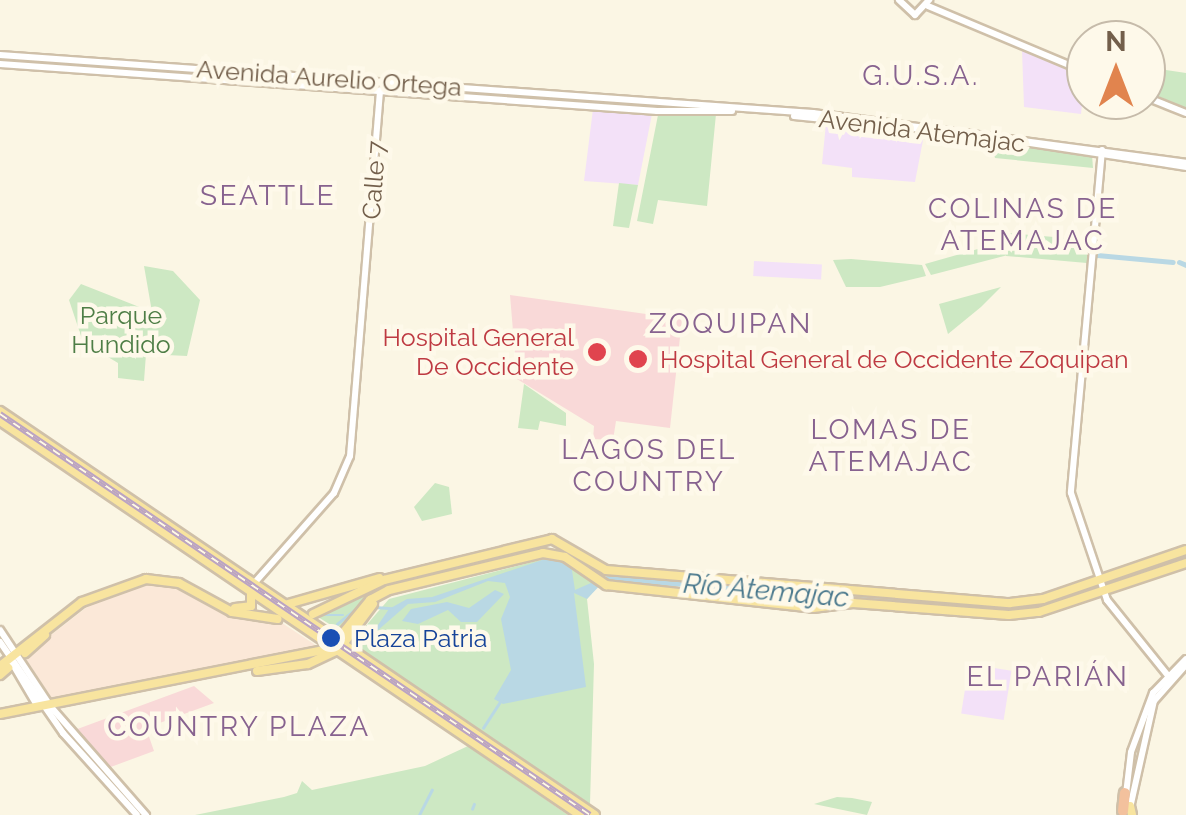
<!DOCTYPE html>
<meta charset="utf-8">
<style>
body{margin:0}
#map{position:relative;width:1186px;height:815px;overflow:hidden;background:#fbf6e4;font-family:Raleway,sans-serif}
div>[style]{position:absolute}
.commercial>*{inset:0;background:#fbe8d8}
.education>*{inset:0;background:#f3e1f8;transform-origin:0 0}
.medical>*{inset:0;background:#f9d9d8}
.green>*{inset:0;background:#cde8c3;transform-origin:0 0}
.water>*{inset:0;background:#b9d8e4}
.stream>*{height:2.5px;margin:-1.25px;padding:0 1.25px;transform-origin:1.25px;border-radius:1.25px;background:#b9d8e4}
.canal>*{height:5px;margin:-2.5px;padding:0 2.5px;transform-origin:2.5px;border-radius:2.5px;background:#b9d8e4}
.roads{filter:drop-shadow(2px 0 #cfc0a9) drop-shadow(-2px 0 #cfc0a9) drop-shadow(0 2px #cfc0a9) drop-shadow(0 -2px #cfc0a9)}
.secondary>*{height:6px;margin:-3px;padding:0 3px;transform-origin:3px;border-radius:3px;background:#fff}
.primary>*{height:8px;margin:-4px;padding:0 4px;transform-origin:4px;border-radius:4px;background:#f8e49f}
.highway>*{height:10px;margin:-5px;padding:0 5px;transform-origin:5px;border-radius:5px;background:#f3c19d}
.rail>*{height:6px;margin-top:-3px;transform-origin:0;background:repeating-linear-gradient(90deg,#fef9ea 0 8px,#baa3c4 0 16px);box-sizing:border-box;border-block:2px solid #baa3c4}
.dots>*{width:28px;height:28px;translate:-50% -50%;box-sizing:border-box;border:5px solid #fef9ea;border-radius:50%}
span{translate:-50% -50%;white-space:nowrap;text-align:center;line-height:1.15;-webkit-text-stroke:9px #fef9ea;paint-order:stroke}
.street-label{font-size:25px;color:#735f4b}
.park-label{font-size:25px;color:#4e7e46}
.health-label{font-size:25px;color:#be3a42}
.right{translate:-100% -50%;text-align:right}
.left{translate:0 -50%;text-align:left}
.transit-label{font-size:25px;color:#164399}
.neighbourhood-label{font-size:28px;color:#87628f;letter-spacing:2.5px}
.water-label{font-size:28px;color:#48778c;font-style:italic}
.north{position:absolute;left:1066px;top:20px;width:100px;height:100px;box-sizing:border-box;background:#fef9ea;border:2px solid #c6bbaa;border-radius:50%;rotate:0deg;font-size:28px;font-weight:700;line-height:40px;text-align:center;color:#735f4b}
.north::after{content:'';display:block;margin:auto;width:35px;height:45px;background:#e1844e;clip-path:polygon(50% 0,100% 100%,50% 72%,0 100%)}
</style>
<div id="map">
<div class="commercial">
<i style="clip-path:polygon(154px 582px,179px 587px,234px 616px,279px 621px,320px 648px,52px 700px,24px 656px,96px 600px)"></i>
</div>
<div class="education">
<i style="clip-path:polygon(1022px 50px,1085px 77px,1081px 114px,1024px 107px)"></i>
<i style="clip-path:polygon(593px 109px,652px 114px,638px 185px,584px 181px)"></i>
<i style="clip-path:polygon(826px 123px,924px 135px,915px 182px,852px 177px,852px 168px,822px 164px)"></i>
<i style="left:754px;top:261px;width:68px;height:15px;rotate:3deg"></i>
<i style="left:969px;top:664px;width:43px;height:50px;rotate:9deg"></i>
</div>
<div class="medical">
<i style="clip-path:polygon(510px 295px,682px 319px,670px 428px,616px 421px,613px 440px,593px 439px,594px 426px,517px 379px)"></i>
<i style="clip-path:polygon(194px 686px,214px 703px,146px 728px,154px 751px,108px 768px,72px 731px)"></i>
</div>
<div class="green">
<i style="clip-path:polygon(1146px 67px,1186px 73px,1186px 108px,1146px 91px)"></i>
<i style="clip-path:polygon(312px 79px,656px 104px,656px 107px,312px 85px)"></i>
<i style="clip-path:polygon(716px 114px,707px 206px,658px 200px,653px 224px,637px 221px,658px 115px)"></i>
<i style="clip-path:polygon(990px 141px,1092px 155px,1093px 168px,995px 158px)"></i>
<i style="clip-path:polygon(619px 183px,638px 185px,629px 228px,613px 226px)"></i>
<i style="left:1008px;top:233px;width:84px;height:23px;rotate:5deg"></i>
<i style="clip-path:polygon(1006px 241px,1008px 255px,931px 275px,925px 264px)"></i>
<i style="clip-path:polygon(851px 259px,922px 265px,926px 276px,880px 287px,846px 287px,833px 260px)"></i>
<i style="clip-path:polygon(144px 266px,173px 271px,200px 300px,187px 356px,146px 354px,144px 381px,118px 378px,118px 363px,83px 342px,69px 300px,81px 284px,152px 312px)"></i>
<i style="clip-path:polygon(1001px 287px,981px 307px,948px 334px,939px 304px)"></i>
<i style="clip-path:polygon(524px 384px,566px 413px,566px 426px,540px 421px,538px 430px,518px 428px)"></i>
<i style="clip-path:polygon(435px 483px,449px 487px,452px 514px,422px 521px,414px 507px)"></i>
<i style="clip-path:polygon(482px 557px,471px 567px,388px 588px,342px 632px,318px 617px,386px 582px)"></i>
<i style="clip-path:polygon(548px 558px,571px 564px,599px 585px,587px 599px,594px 664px,590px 804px,351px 643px,389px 599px)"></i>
<i style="clip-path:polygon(468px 746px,568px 815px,195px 815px,284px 797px,297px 793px,302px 781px,312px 790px,425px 766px)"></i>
<i style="clip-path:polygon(837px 797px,852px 798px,872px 802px,867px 815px,814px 804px)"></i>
</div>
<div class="water">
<i style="clip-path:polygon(1186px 553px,1186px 559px,1020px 612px,604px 581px,587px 599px,574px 593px,586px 687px,503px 704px,494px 699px,511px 670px,501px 619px,510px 597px,505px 583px,488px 581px,435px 602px,408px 604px,369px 638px,389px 609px,407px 599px,432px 597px,548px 558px,571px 564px,575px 590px,609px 575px,1011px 607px)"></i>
<i style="clip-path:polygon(495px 590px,504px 594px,477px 622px,461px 622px,448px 610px,418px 624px,402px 621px,411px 609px,447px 602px,469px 608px)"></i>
</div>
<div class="stream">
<i style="left:375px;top:607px;width:16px;rotate:4deg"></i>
<i style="left:324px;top:615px;width:19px"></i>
<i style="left:337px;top:624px;width:33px;rotate:-39deg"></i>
<i style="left:483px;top:728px;width:33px;rotate:-57deg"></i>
<i style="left:472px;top:809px;width:5px;rotate:-68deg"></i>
<i style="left:419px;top:815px;width:28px;rotate:-63deg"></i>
</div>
<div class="canal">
<i style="left:1097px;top:255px;width:76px;rotate:5.3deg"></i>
<i style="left:1179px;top:262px;width:8px;rotate:23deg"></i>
</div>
<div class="roads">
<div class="secondary">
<i style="left:899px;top:0;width:22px;rotate:43deg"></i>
<i style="left:915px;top:15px;width:21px;rotate:-47deg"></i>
<i style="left:928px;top:6px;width:171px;rotate:22.7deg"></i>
<i style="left:0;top:55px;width:815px;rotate:4.08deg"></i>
<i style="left:813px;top:113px;width:376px;rotate:7.6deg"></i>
<i style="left:0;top:64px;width:659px;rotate:4.09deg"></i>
<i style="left:657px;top:111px;width:75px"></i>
<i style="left:1146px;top:97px;width:43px;rotate:21.8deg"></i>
<i style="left:794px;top:116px;width:178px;rotate:5.8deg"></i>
<i style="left:971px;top:134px;width:218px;rotate:8.7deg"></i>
<i style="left:1102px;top:150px;width:344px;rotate:95.2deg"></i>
<i style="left:1071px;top:493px;width:113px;rotate:71.4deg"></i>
<i style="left:1107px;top:600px;width:100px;rotate:51.1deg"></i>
<i style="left:257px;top:580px;width:116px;rotate:-48.5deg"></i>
<i style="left:334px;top:493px;width:40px;rotate:-66.6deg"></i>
<i style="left:350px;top:456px;width:367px;rotate:-85.3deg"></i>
<i style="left:0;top:630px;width:92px;rotate:56.5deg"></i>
<i style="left:51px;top:707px;width:144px;rotate:48.7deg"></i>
<i style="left:0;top:642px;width:111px;rotate:55.3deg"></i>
<i style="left:63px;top:733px;width:110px;rotate:47.9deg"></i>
<i style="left:12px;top:663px;width:51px;rotate:59.4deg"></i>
<i style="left:1126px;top:794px;width:42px;rotate:-83.2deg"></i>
<i style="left:1131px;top:752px;width:63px;rotate:-69.6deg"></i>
<i style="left:1153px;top:693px;width:47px;rotate:-45.9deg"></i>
<i style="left:1130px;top:808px;width:110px;rotate:-77.4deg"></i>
<i style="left:1154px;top:701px;width:48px;rotate:-48.4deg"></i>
</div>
<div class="primary">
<i style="left:0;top:411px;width:719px;rotate:34.18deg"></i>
<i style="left:0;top:421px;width:701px;rotate:34.19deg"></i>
<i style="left:288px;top:604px;width:95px;rotate:-15.9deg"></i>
<i style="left:235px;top:608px;width:16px;rotate:-7deg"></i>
<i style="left:251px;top:606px;width:13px;rotate:-90deg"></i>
<i style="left:313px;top:614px;width:79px;rotate:-25.6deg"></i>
<i style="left:384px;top:580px;width:173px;rotate:-13.7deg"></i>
<i style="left:552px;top:539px;width:62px;rotate:29.9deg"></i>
<i style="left:606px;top:570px;width:405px;rotate:4.7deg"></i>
<i style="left:1010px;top:603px;width:33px;rotate:-7deg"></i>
<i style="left:1043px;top:599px;width:151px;rotate:-18.9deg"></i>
<i style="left:343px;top:633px;width:43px;rotate:-50.7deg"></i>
<i style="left:370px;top:600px;width:21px;rotate:-28deg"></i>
<i style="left:389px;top:590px;width:158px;rotate:-13.5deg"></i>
<i style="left:543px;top:553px;width:22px;rotate:10deg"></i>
<i style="left:565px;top:557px;width:50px;rotate:34.3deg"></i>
<i style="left:606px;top:585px;width:208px;rotate:6.3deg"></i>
<i style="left:813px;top:608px;width:40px;rotate:-7.1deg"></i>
<i style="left:853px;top:603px;width:156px;rotate:4.4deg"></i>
<i style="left:1009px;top:615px;width:30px;rotate:-6deg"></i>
<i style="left:1039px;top:612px;width:155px;rotate:-18.4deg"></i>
<i style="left:343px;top:644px;width:50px;rotate:-53.1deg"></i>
<i style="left:25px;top:653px;width:27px;rotate:-42deg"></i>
<i style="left:0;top:666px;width:104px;rotate:-38deg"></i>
<i style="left:82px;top:602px;width:68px;rotate:-19.8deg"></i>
<i style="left:146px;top:579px;width:33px;rotate:7deg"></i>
<i style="left:179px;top:583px;width:60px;rotate:28.7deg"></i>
<i style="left:232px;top:612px;width:46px;rotate:8.8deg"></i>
<i style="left:257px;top:671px;width:51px;rotate:-7.8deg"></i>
<i style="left:308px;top:664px;width:31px;rotate:-25deg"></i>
<i style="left:0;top:675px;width:11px;rotate:-41deg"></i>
<i style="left:0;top:714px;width:329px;rotate:-11.2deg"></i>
<i style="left:1130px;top:806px;width:9px;rotate:77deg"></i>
</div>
<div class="highway">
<i style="left:1123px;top:811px;width:18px;rotate:-84deg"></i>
</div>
</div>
<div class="rail">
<i style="left:0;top:414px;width:713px;rotate:34.2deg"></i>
</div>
<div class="dots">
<i style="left:597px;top:352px;background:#e0444e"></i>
<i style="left:638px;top:359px;background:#e0444e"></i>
<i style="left:331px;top:638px;background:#1a4fb4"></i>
</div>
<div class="street-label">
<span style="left:329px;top:78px;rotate:4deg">Avenida Aurelio Ortega</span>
<span style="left:922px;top:131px;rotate:7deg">Avenida Atemajac</span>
<span style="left:374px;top:180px;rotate:-86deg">Calle 7</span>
</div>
<div class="park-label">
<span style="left:121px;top:330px">Parque<br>Hundido</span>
</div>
<div class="health-label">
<span class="right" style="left:574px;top:352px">Hospital General<br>De Occidente</span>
<span class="left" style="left:660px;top:359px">Hospital General de Occidente Zoquipan</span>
</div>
<div class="transit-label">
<span class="left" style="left:354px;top:638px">Plaza Patria</span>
</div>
<div class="neighbourhood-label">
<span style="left:921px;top:76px">G.U.S.A.</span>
<span style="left:268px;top:196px">SEATTLE</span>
<span style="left:1023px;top:225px">COLINAS DE<br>ATEMAJAC</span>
<span style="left:731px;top:324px">ZOQUIPAN</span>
<span style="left:891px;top:446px">LOMAS DE<br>ATEMAJAC</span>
<span style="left:649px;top:466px">LAGOS DEL<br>COUNTRY</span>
<span style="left:1048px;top:677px">EL PARIÁN</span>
<span style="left:239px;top:727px">COUNTRY PLAZA</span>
</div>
<div class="water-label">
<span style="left:766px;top:591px;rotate:5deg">Río Atemajac</span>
</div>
<div class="north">N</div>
</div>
